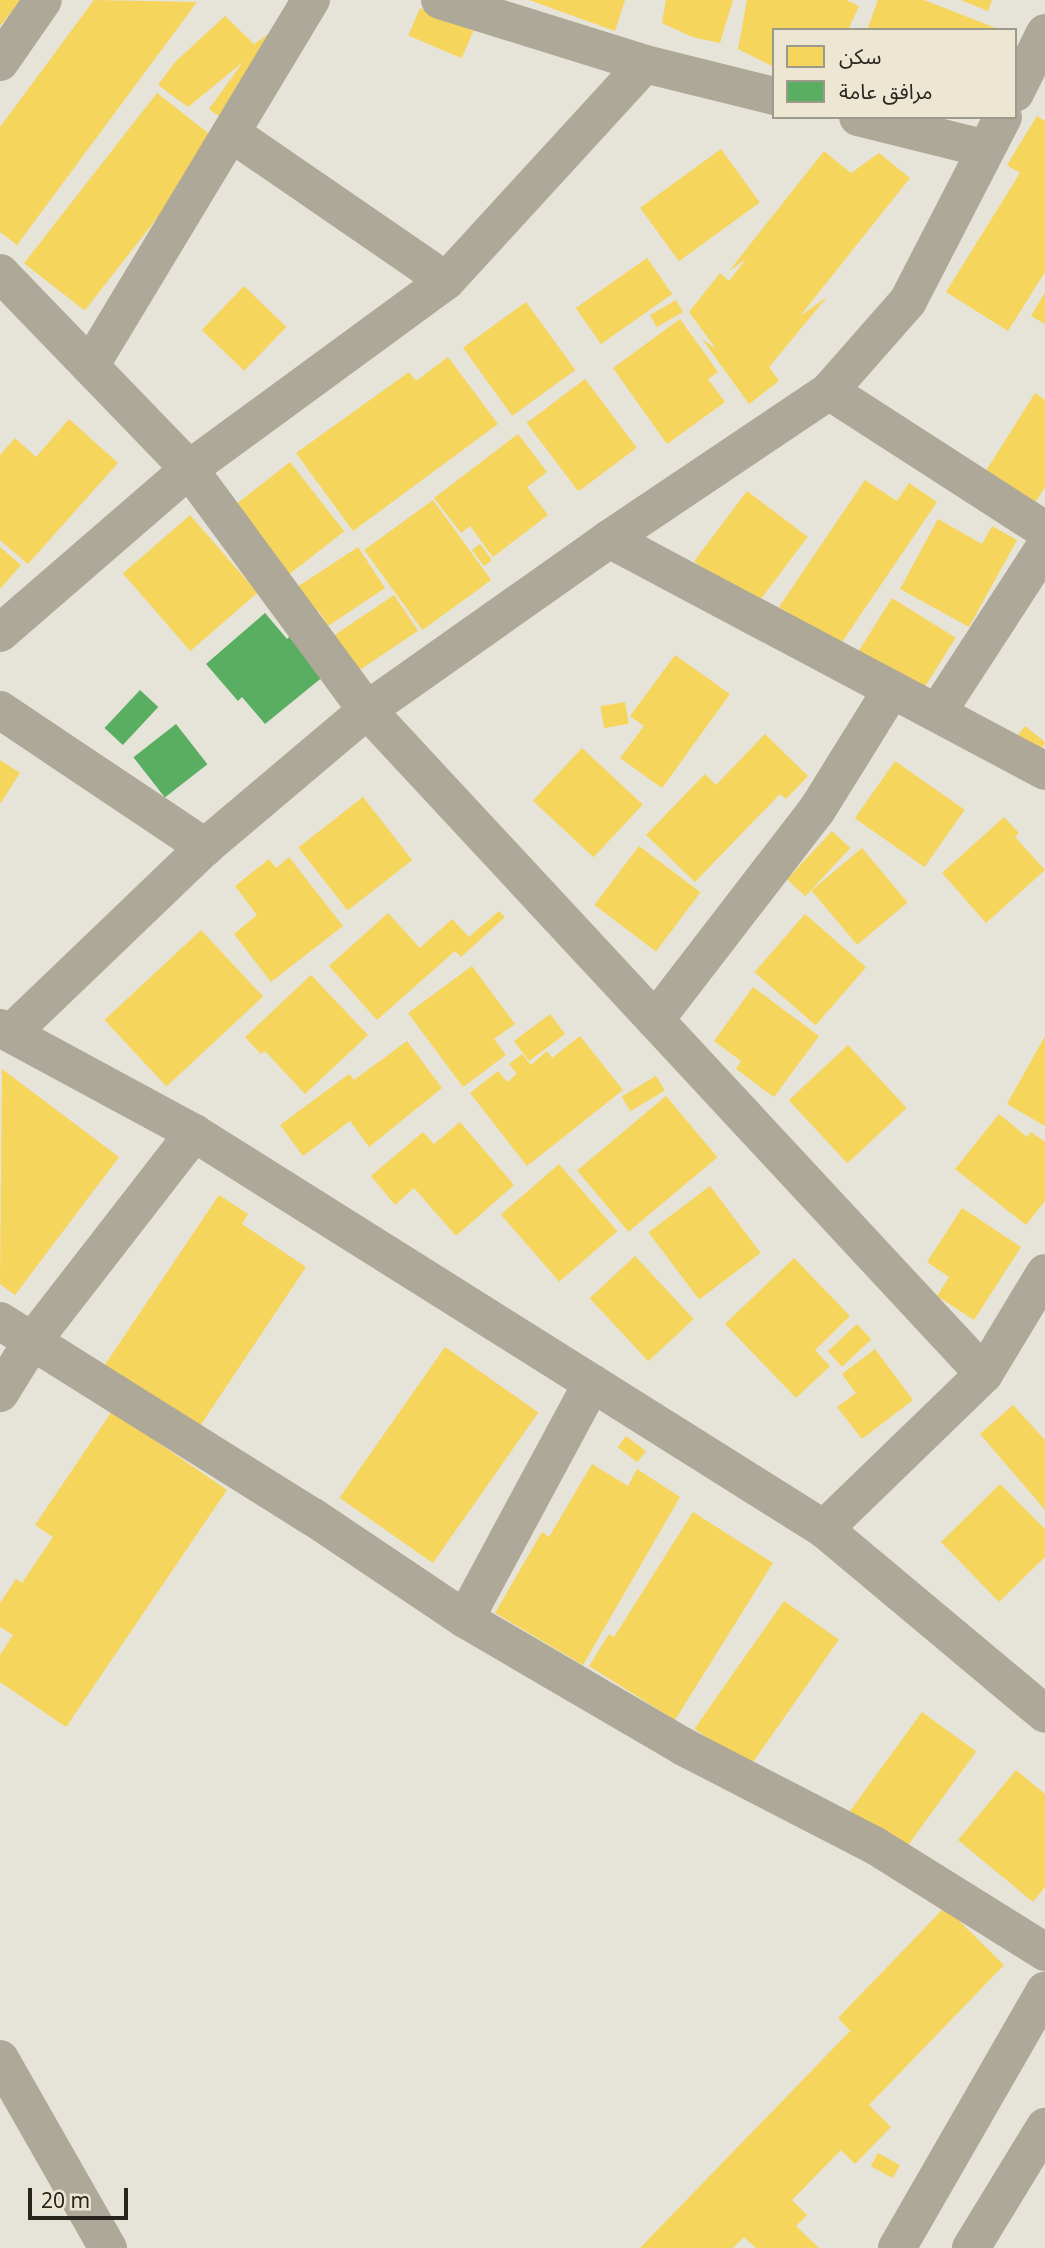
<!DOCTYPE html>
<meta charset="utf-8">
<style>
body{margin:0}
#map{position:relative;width:1045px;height:2248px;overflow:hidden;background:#e6e3d9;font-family:"Noto Sans","Noto Sans Arabic",sans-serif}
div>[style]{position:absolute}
.homes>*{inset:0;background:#f6d55c;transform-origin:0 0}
.public>*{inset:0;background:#5aae61;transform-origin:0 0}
.minor>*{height:38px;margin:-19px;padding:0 19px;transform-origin:19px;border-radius:19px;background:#aea898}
span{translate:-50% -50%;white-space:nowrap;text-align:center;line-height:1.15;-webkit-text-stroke:7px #ece6d3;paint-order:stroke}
.legend{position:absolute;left:772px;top:28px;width:245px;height:91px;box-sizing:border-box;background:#ece6d3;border:2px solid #9d998b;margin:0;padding:9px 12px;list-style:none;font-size:21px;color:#27251e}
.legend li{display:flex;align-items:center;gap:14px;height:35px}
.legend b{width:35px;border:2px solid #9d998b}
.scale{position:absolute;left:28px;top:2188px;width:100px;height:32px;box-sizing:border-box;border:4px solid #27251e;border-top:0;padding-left:9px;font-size:21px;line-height:24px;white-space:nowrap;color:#27251e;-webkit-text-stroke:5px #ece6d3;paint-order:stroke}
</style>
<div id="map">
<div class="homes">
<i style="clip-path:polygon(0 0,21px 0,0 26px)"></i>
<i style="clip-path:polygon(94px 0,197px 2px,17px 245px,0 232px,0 127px)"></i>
<i style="clip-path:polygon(529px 0,625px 0,615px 31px)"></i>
<i style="clip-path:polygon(666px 0,733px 0,720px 43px,692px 37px,662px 23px)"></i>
<i style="clip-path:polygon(747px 0,846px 0,859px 6px,848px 30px,774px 30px,774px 67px,738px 49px)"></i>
<i style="clip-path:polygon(878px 0,924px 0,1001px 30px,867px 30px)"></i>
<i style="clip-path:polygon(961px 0,992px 0,988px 11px)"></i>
<i style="left:420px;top:8px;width:58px;height:30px;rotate:23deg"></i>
<i style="clip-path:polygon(225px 16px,254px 44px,274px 30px,227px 122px,209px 109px,243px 62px,188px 107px,158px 85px,175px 62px)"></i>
<i style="left:157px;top:93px;width:77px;height:216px;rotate:38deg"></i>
<i style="clip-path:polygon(1037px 116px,1045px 121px,1045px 272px,1008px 331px,946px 292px,1020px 173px,1007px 165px)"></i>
<i style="left:721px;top:149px;width:66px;height:100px;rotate:54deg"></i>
<i style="clip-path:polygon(824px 151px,851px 173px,879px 153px,910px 178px,800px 316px,827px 297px,769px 367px,779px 381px,749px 404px,702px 339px,716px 349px,689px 312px,720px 273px,729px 281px,746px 259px,729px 271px)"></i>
<i style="left:647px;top:258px;width:44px;height:87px;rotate:55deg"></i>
<i style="left:244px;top:286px;width:59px;height:61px;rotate:44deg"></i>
<i style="clip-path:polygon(1045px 292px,1045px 324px,1031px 316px)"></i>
<i style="left:676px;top:300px;width:14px;height:30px;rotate:60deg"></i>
<i style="left:526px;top:302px;width:84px;height:78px;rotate:54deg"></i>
<i style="clip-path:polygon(680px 319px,718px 372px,708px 379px,725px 402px,667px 444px,613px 368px)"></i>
<i style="clip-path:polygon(448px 357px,498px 424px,353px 531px,296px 453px,409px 372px,416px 381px)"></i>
<i style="left:585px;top:379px;width:86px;height:73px;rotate:53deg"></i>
<i style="clip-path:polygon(1035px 393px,1045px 400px,1045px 487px,1033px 506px,984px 474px)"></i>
<i style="clip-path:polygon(69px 419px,118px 463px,28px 564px,0 540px,0 455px,15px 438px,36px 457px)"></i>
<i style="clip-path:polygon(518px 434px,547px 472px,527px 487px,548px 515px,493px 557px,470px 526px,461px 533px,434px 498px)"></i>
<i style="left:290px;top:462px;width:88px;height:74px;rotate:52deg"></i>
<i style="clip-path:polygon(865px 480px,897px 501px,909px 483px,937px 502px,838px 648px,779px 607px)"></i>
<i style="left:747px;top:491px;width:76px;height:88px;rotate:37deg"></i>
<i style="left:433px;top:500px;width:99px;height:85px;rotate:54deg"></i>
<i style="left:190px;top:515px;width:103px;height:89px;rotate:49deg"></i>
<i style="clip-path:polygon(938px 519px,982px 544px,992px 526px,1017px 540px,969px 627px,900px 589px)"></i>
<i style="left:480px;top:544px;width:20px;height:10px;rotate:53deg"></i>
<i style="clip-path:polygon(0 547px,21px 565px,0 589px)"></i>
<i style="clip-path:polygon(358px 547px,385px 588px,328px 626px,319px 611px,308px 617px,291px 591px)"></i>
<i style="left:394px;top:595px;width:43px;height:82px;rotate:56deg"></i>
<i style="left:892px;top:598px;width:75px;height:70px;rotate:32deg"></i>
<i style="clip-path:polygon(675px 655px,730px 694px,662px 788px,620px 758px,644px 726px,630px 716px)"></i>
<i style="left:625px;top:702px;width:22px;height:25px;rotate:80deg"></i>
<i style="clip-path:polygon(1025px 726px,1045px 742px,1038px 757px,1015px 739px)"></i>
<i style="clip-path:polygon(765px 734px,808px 776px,786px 799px,780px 794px,695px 882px,646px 835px,705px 774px,716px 785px)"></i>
<i style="left:582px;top:748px;width:83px;height:72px;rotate:43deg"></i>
<i style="clip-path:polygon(0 760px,20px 773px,0 804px)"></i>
<i style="left:895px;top:761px;width:85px;height:70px;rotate:35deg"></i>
<i style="left:363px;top:797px;width:80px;height:82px;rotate:52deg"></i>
<i style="clip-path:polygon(1004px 817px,1019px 833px,1015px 837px,1045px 870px,986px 923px,942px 873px)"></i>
<i style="left:832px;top:831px;width:25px;height:66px;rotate:43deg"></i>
<i style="left:639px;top:846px;width:77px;height:74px;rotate:37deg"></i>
<i style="left:862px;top:848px;width:71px;height:66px;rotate:50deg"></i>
<i style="clip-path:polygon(289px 857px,343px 926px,271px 982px,234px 934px,257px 915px,235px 886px,269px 859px,276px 868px)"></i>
<i style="clip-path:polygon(499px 911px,505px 917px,461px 957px,455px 951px,377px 1020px,329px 966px,388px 913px,420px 948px,452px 919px,469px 937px)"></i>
<i style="left:805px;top:914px;width:81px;height:77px;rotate:41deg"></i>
<i style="left:201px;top:930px;width:91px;height:132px;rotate:47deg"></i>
<i style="clip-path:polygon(472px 966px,515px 1024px,494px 1039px,506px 1055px,463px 1087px,408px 1013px)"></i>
<i style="clip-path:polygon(311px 975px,368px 1035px,305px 1094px,265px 1051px,261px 1054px,245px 1037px)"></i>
<i style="clip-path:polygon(753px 987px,819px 1036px,774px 1097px,736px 1069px,741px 1061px,714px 1041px)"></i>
<i style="left:550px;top:1014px;width:25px;height:45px;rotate:53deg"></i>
<i style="clip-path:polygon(580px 1036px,623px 1090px,527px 1166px,470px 1093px,498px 1071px,507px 1082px,517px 1074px,509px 1064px,522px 1054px,531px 1065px,547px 1051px,552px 1058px)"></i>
<i style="clip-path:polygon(1045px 1036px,1045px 1126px,1007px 1104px)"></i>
<i style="clip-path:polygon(407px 1041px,442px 1088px,369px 1147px,350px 1121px,303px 1156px,280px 1125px,349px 1074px,354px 1080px)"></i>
<i style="left:848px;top:1045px;width:86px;height:81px;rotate:47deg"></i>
<i style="clip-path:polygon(2px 1069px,119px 1157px,15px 1295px,0 1284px)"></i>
<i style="left:656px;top:1076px;width:17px;height:40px;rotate:59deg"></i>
<i style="left:666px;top:1096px;width:80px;height:116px;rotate:50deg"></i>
<i style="clip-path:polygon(999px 1114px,1027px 1137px,1031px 1132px,1045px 1142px,1045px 1201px,1026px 1225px,955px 1169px)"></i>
<i style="clip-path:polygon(460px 1122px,514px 1185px,456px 1236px,414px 1188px,395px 1205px,371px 1176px,423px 1132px,434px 1144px)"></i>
<i style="left:559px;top:1164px;width:89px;height:77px;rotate:49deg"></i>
<i style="left:710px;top:1186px;width:84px;height:77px;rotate:53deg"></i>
<i style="clip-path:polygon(219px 1195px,248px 1214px,242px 1224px,306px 1267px,198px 1429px,104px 1366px)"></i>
<i style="clip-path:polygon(962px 1208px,1021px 1247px,974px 1320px,937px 1296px,949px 1277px,927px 1262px)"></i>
<i style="left:635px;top:1256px;width:86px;height:62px;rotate:47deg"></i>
<i style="clip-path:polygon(794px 1258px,850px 1316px,815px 1350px,830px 1366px,796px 1398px,725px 1324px)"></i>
<i style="left:857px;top:1324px;width:21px;height:40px;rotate:47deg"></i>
<i style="left:445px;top:1347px;width:114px;height:184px;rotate:35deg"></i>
<i style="clip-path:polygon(875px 1349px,913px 1400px,862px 1439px,837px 1407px,856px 1393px,842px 1374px)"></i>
<i style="clip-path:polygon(1013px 1405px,1045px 1440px,1045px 1510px,980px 1434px)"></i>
<i style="clip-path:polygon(112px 1411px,227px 1490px,66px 1727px,0 1682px,0 1655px,13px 1635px,0 1627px,0 1603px,16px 1579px,22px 1583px,53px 1537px,35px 1525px)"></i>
<i style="left:626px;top:1436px;width:25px;height:14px;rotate:37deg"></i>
<i style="clip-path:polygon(592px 1464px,628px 1486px,637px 1469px,680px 1497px,583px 1665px,495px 1613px,542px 1532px,549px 1537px)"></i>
<i style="clip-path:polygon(1000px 1484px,1045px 1529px,1045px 1557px,999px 1602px,941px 1542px)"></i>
<i style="clip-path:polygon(693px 1512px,773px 1563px,675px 1720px,589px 1666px,609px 1634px,614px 1637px)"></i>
<i style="left:784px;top:1601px;width:67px;height:156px;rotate:35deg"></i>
<i style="left:922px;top:1712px;width:67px;height:123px;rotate:36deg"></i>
<i style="clip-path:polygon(1016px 1770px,1045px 1794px,1045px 1887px,1033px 1902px,958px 1840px)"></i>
<i style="clip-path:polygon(945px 1907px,1004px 1965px,869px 2105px,891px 2127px,855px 2164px,841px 2150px,792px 2200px,807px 2215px,796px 2226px,819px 2248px,756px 2248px,744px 2237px,733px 2248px,640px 2248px,850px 2031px,859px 2040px,838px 2018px)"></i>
<i style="left:878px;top:2153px;width:25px;height:15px;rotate:29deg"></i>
</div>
<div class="public">
<i style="clip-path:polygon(265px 613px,287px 639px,296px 631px,330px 671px,265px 724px,242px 697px,238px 701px,206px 664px)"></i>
<i style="left:140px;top:690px;width:25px;height:52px;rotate:43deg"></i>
<i style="left:176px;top:724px;width:51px;height:54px;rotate:52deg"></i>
</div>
<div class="minor">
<i style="left:440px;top:0;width:215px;rotate:17.3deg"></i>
<i style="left:645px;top:64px;width:133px;rotate:13.9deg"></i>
<i style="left:0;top:62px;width:75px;rotate:-55.3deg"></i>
<i style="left:1015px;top:93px;width:67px;rotate:-63.4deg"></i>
<i style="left:858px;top:117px;width:132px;rotate:14deg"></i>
<i style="left:231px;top:133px;width:261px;rotate:34.5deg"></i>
<i style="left:0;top:273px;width:272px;rotate:46deg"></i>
<i style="left:189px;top:469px;width:300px;rotate:53.6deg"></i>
<i style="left:367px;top:710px;width:906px;rotate:47.1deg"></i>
<i style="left:90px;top:366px;width:428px;rotate:-58.9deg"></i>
<i style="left:829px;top:391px;width:257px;rotate:32.8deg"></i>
<i style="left:609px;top:539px;width:494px;rotate:28deg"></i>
<i style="left:0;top:633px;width:250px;rotate:-40.9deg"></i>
<i style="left:189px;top:469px;width:318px;rotate:-36.2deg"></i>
<i style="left:446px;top:281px;width:294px;rotate:-47.5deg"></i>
<i style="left:0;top:710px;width:247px;rotate:33.8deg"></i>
<i style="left:937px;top:713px;width:198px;rotate:-57deg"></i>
<i style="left:655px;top:1020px;width:265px;rotate:-52.4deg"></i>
<i style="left:817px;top:810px;width:142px;rotate:-58.2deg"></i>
<i style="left:0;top:1028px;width:221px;rotate:28.4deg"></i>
<i style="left:194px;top:1133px;width:744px;rotate:32.15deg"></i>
<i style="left:824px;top:1529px;width:288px;rotate:39.9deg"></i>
<i style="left:11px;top:1033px;width:269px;rotate:-43.8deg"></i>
<i style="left:205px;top:847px;width:212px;rotate:-40.2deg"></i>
<i style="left:367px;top:710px;width:296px;rotate:-35.2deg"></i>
<i style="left:609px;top:539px;width:265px;rotate:-33.9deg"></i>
<i style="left:829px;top:391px;width:120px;rotate:-48.7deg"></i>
<i style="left:908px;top:301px;width:207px;rotate:-62.7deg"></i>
<i style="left:0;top:1321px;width:369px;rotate:32.1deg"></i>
<i style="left:313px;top:1517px;width:183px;rotate:33.9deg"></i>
<i style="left:465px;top:1619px;width:251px;rotate:30.3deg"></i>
<i style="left:682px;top:1746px;width:216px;rotate:27.3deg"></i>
<i style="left:874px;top:1845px;width:202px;rotate:32deg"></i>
<i style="left:0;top:1393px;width:59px;rotate:-58.2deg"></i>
<i style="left:31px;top:1343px;width:266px;rotate:-52.2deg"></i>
<i style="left:824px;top:1529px;width:223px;rotate:-44.1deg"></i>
<i style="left:984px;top:1374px;width:118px;rotate:-58.9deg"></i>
<i style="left:465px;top:1619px;width:268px;rotate:-61.7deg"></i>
<i style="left:0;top:2059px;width:218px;rotate:60.3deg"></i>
<i style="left:897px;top:2248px;width:297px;rotate:-60.1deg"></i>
<i style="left:971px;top:2248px;width:142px;rotate:-58.6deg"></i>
</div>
<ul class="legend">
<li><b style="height:19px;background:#f6d55c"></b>سكن</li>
<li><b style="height:19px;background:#5aae61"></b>مرافق عامة</li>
</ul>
<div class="scale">20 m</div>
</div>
